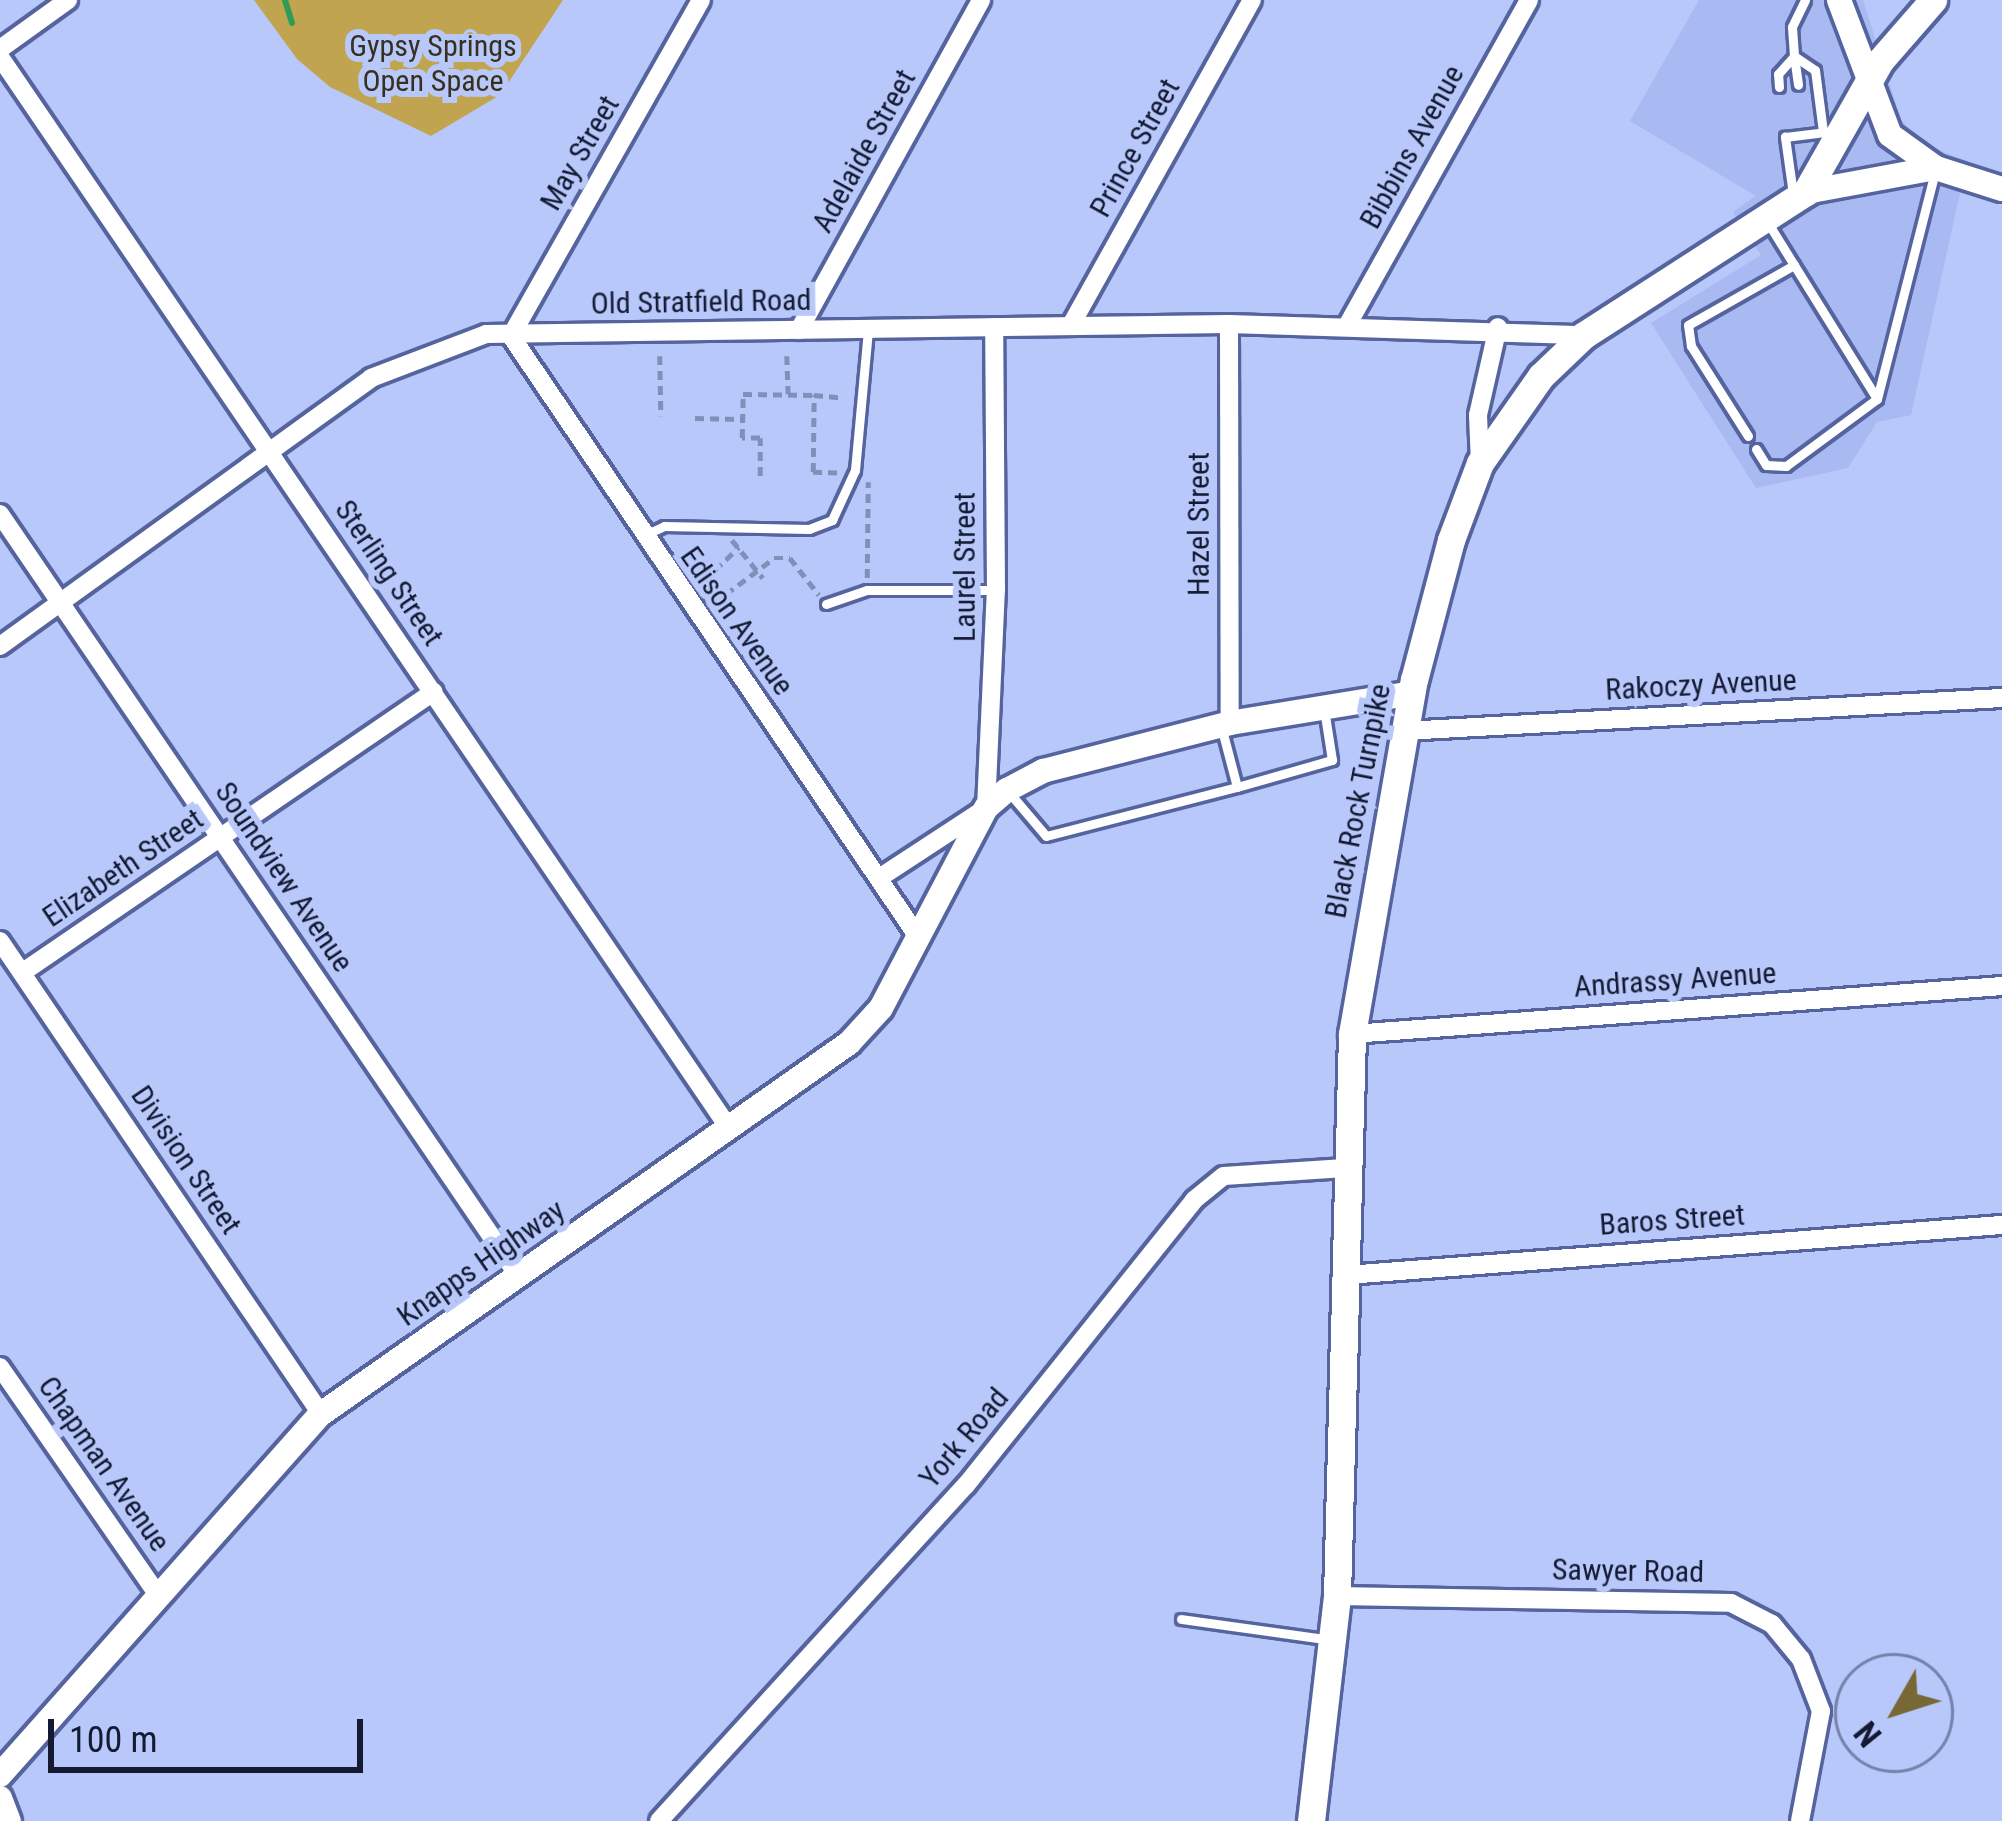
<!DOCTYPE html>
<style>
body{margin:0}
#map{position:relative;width:2002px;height:1821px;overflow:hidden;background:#b8c8fb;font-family:"Roboto Condensed",sans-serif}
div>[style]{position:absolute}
.built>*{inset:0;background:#a9b9f1}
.green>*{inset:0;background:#c0a44f}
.stream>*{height:6px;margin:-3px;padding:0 3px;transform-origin:3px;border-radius:3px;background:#309b56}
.path>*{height:4.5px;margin-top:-2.25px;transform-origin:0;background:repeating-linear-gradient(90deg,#828fb9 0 9px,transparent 0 15px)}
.roads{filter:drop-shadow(3px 0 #55649e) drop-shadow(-3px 0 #55649e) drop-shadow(0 3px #55649e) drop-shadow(0 -3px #55649e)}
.lane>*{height:9px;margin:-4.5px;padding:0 4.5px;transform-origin:4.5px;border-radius:4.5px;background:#fff}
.street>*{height:18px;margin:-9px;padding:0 9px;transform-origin:9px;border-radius:9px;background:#fff}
.secondary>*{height:24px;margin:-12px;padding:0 12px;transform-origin:12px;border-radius:12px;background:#fff}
.primary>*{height:27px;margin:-13.5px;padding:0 13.5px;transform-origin:13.5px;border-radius:13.5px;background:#fff}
span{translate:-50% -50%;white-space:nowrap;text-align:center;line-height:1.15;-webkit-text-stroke:12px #b8c8fb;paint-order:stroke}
.park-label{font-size:30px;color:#37301c}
.street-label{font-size:30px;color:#141a32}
.north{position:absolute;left:1834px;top:1653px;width:120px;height:120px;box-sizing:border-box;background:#b8c8fb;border:3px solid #7682ab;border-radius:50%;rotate:231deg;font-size:33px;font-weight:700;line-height:48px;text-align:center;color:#141a32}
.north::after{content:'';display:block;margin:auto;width:42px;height:54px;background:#786835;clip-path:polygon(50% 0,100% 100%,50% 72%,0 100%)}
.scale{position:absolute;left:48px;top:1719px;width:315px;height:54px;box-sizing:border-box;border:6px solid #141a32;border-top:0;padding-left:15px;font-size:36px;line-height:42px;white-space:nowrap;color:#141a32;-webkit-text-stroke:9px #b8c8fb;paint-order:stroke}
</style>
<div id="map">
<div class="built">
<i style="clip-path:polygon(1699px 0,1863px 0,1901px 120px,1926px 145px,1967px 161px,1911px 415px,1877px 422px,1848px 468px,1756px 488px,1651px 323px,1761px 255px,1733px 212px,1756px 196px,1630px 121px)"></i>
</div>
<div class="green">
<i style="clip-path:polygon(254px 0,563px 0,500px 95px,431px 136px,330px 87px,297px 59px)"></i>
</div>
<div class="stream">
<i style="left:285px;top:0;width:24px;rotate:73deg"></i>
</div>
<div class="path">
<i style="left:660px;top:356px;width:60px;rotate:89deg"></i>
<i style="left:787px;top:356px;width:38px;rotate:88deg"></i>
<i style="left:695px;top:418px;width:46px;rotate:1.2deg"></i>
<i style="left:837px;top:473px;width:24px;rotate:-178deg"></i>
<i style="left:813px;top:472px;width:77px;rotate:-89.3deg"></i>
<i style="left:814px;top:395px;width:25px;rotate:5deg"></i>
<i style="left:760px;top:476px;width:38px;rotate:-90deg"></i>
<i style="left:760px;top:438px;width:18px;rotate:180deg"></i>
<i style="left:742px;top:438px;width:44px;rotate:-88.7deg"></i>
<i style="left:743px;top:394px;width:71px;rotate:0.8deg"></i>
<i style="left:732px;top:540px;width:49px;rotate:50.8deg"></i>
<i style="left:693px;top:572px;width:22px;rotate:-5deg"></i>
<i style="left:715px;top:570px;width:33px;rotate:-44deg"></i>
<i style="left:867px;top:578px;width:96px;rotate:-89.4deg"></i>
<i style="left:714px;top:603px;width:75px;rotate:-36.9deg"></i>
<i style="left:774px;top:558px;width:16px"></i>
<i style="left:790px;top:558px;width:47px;rotate:51.9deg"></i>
</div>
<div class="roads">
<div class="lane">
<i style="left:1805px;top:0;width:30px;rotate:116deg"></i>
<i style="left:1792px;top:27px;width:29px;rotate:86deg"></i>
<i style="left:1794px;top:56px;width:25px;rotate:34deg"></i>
<i style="left:1815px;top:70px;width:63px;rotate:82.6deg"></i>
<i style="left:1823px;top:132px;width:9px;rotate:32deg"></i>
<i style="left:1794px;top:56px;width:29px;rotate:82deg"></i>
<i style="left:1779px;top:87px;width:13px;rotate:-94deg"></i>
<i style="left:1778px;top:74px;width:24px;rotate:-48deg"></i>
<i style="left:1793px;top:194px;width:58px;rotate:-98deg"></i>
<i style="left:1785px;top:137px;width:38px;rotate:-7deg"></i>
<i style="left:1768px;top:223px;width:207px;rotate:58.2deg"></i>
<i style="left:1877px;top:399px;width:235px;rotate:-75.7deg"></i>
<i style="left:1748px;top:436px;width:107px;rotate:-122.3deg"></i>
<i style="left:1691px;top:346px;width:21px;rotate:-98deg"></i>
<i style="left:1688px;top:325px;width:122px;rotate:-29.5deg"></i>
<i style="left:1756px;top:449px;width:19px;rotate:58deg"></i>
<i style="left:1766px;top:465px;width:20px;rotate:3deg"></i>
<i style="left:1786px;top:466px;width:113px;rotate:-36.4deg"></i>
<i style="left:647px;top:534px;width:19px;rotate:-25deg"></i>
<i style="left:664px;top:526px;width:145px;rotate:1.2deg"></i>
<i style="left:809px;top:529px;width:25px;rotate:-21deg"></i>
<i style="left:832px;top:520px;width:55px;rotate:-65.3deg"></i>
<i style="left:855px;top:470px;width:141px;rotate:-84.7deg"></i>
<i style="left:826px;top:604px;width:43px;rotate:-18.9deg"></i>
<i style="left:867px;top:590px;width:129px"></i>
<i style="left:1221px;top:726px;width:63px;rotate:75.3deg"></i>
<i style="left:1237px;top:787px;width:99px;rotate:-15.9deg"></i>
<i style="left:1332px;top:760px;width:52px;rotate:-98.9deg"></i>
<i style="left:1007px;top:790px;width:60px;rotate:49.7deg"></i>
<i style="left:1046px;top:836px;width:197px;rotate:-14.4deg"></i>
<i style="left:1181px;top:1619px;width:146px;rotate:7.9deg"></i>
</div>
<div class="street">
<i style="left:701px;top:0;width:386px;rotate:119.5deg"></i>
<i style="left:511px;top:336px;width:726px;rotate:55.89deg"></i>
<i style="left:0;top:49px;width:84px;rotate:-35.8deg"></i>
<i style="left:0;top:57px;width:1292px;rotate:55.76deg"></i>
<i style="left:1229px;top:324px;width:399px;rotate:89.9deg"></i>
<i style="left:1348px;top:324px;width:371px;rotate:-60.8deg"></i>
<i style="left:1071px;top:325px;width:372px;rotate:-60.9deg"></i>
<i style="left:799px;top:330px;width:377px;rotate:-61.1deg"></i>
<i style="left:1480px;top:463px;width:48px;rotate:-92.4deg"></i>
<i style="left:1478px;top:415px;width:90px;rotate:-77.2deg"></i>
<i style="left:0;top:514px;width:919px;rotate:55.77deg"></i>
<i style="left:0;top:646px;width:458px;rotate:-35.8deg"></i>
<i style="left:371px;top:378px;width:123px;rotate:-20.9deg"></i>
<i style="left:486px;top:334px;width:743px;rotate:-0.77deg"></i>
<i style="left:1229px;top:324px;width:355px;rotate:1.8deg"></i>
<i style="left:1404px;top:731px;width:599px;rotate:-3.16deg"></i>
<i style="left:879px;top:878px;width:128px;rotate:-33.2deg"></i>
<i style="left:986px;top:808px;width:218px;rotate:-87.4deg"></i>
<i style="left:996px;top:590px;width:263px;rotate:-90.4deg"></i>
<i style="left:0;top:941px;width:572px;rotate:55.84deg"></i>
<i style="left:23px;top:972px;width:497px;rotate:-34.3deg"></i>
<i style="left:1352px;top:1034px;width:652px;rotate:-4.22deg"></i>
<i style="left:1347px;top:1275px;width:657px;rotate:-4.37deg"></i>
<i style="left:0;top:1367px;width:277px;rotate:55.3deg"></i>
<i style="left:1337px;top:1596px;width:394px;rotate:1deg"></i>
<i style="left:1731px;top:1603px;width:46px;rotate:27.1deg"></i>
<i style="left:1772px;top:1624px;width:45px;rotate:50.4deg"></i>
<i style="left:1801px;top:1659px;width:56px;rotate:69deg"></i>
<i style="left:1821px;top:1711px;width:112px;rotate:100.8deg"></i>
<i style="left:659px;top:1821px;width:455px;rotate:-47.6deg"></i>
<i style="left:966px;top:1485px;width:365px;rotate:-51.3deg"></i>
<i style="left:1194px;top:1200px;width:38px;rotate:-39deg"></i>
<i style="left:1224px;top:1176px;width:121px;rotate:-3.8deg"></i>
</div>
<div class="secondary">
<i style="left:1839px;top:0;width:144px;rotate:69.3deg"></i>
<i style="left:1890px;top:135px;width:57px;rotate:35.7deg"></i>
<i style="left:1936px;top:168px;width:69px;rotate:17.7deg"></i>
<i style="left:1806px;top:192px;width:132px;rotate:-10.5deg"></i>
<i style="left:0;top:1775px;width:483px;rotate:-48.4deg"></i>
<i style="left:321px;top:1414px;width:645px;rotate:-35.09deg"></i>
<i style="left:849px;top:1043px;width:47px;rotate:-47.6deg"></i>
<i style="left:881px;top:1008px;width:226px;rotate:-62.3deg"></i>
<i style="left:986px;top:808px;width:28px;rotate:-41deg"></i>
<i style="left:1007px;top:790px;width:41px;rotate:-27.8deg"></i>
<i style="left:1043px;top:771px;width:193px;rotate:-14.4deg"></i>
<i style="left:1230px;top:723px;width:185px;rotate:-9.3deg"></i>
<i style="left:0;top:1798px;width:25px;rotate:69deg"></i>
</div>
<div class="primary">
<i style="left:1311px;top:1821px;width:226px;rotate:-83.4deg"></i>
<i style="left:1337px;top:1596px;width:562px;rotate:-88.47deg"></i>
<i style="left:1352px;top:1034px;width:359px;rotate:-80.1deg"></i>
<i style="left:1414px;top:680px;width:145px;rotate:-75.2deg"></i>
<i style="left:1451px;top:540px;width:82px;rotate:-69.4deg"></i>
<i style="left:1480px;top:463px;width:106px;rotate:-55deg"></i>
<i style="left:1541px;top:376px;width:59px;rotate:-43.6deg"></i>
<i style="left:1584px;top:335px;width:264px;rotate:-32.8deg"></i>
<i style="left:1806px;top:192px;width:150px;rotate:-60.5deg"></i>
<i style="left:1880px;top:61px;width:81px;rotate:-49deg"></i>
</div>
</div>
<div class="park-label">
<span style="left:433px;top:63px">Gypsy Springs<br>Open Space</span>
</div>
<div class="street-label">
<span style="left:1412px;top:147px;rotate:-61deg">Bibbins Avenue</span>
<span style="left:1135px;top:148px;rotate:-61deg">Prince Street</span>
<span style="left:864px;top:151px;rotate:-61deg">Adelaide Street</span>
<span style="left:580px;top:153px;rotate:-60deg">May Street</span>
<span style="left:701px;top:302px;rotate:-1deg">Old Stratfield Road</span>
<span style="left:1199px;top:524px;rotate:-90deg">Hazel Street</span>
<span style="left:965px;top:567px;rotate:-90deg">Laurel Street</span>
<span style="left:389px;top:573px;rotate:56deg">Sterling Street</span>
<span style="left:737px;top:621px;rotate:55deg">Edison Avenue</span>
<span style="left:1701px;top:685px;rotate:-3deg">Rakoczy Avenue</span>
<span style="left:1358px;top:801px;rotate:-79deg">Black Rock Turnpike</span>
<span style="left:123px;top:868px;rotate:-34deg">Elizabeth Street</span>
<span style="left:284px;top:877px;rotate:56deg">Soundview Avenue</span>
<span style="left:1675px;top:980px;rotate:-4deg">Andrassy Avenue</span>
<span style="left:186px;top:1160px;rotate:56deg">Division Street</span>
<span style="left:1672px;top:1220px;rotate:-4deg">Baros Street</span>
<span style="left:481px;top:1263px;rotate:-35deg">Knapps Highway</span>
<span style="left:964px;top:1438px;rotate:-50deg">York Road</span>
<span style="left:104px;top:1464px;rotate:55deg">Chapman Avenue</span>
<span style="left:1628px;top:1571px;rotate:1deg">Sawyer Road</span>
</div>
<div class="north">N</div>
<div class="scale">100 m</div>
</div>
